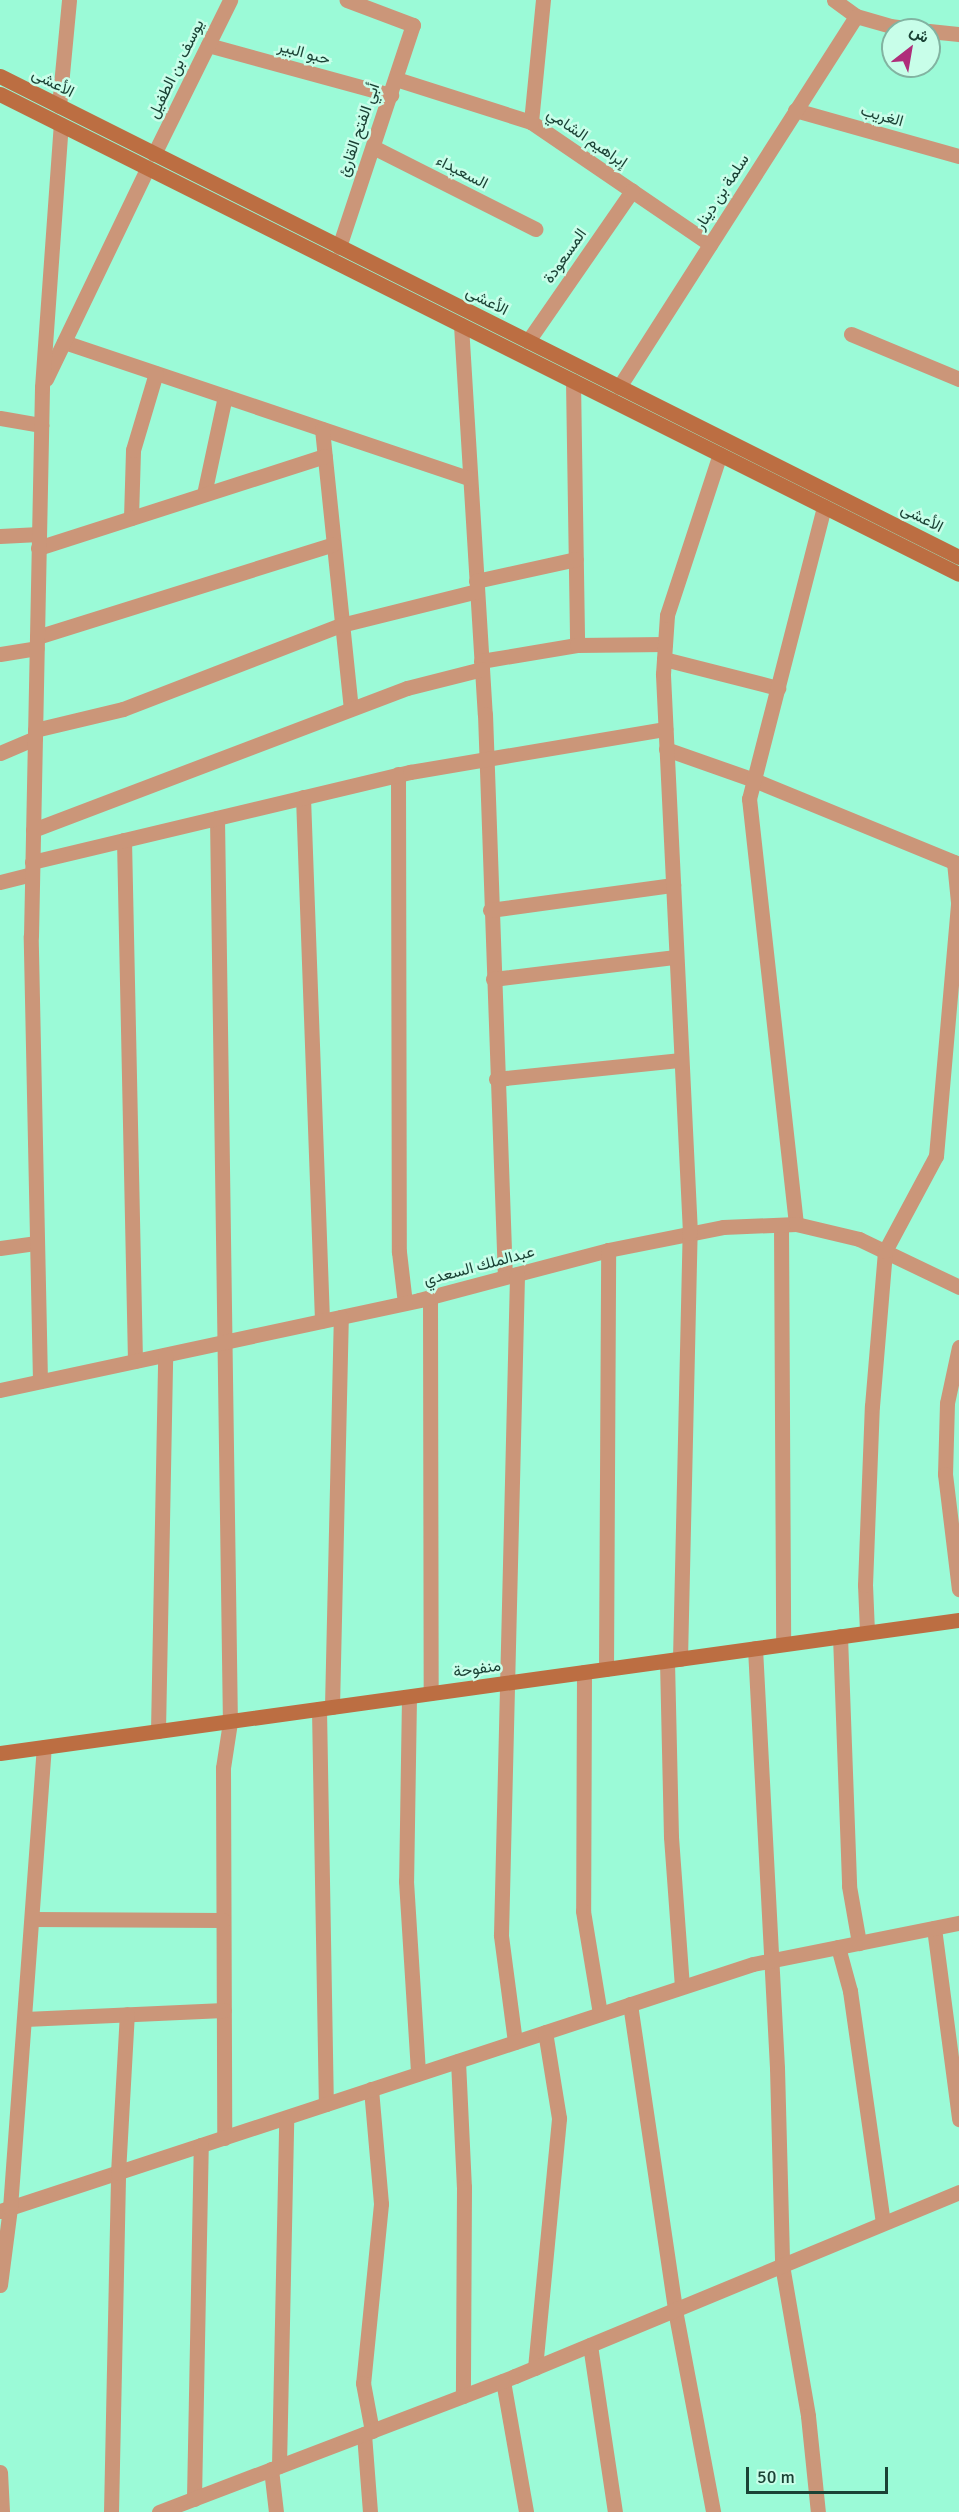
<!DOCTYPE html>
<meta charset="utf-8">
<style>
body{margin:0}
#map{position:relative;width:959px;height:2512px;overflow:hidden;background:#9bfad7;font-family:Signika,Vazirmatn,sans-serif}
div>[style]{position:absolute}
.street>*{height:15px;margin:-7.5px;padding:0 7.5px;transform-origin:7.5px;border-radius:7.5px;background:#cb9679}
.secondary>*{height:15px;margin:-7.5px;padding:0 7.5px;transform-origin:7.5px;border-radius:7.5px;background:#bc6e42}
span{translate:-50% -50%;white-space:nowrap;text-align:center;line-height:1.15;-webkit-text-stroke:5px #c8fee9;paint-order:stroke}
.street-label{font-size:16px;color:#1a4235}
.north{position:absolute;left:881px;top:18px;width:60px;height:60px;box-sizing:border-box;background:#c8fee9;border:2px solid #82b3a1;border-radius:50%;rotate:31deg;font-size:16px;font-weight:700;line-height:24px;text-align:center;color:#1a4235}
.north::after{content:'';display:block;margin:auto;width:21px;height:27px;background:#af2e7a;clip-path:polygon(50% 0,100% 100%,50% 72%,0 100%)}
.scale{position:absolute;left:746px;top:2467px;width:142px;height:27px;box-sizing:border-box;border:3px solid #1a4235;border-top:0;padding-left:8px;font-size:18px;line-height:21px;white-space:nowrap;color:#1a4235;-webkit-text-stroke:4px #c8fee9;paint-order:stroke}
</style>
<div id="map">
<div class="street">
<i style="left:834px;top:0;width:27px;rotate:36deg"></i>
<i style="left:856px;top:16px;width:35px;rotate:16deg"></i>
<i style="left:890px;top:26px;width:34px;rotate:7deg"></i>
<i style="left:929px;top:31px;width:30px;rotate:6deg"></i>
<i style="left:208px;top:45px;width:190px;rotate:15.3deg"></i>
<i style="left:396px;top:79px;width:142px;rotate:17.7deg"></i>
<i style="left:531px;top:122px;width:217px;rotate:34.3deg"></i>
<i style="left:59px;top:106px;width:106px;rotate:-84.6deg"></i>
<i style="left:795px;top:110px;width:170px;rotate:15.7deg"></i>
<i style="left:531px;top:122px;width:123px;rotate:-84.4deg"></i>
<i style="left:373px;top:147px;width:182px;rotate:26.8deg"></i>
<i style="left:154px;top:154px;width:172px;rotate:-63.7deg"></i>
<i style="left:339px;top:247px;width:234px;rotate:-71.6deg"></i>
<i style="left:413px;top:25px;width:71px;rotate:-159.3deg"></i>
<i style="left:461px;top:325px;width:390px;rotate:86.5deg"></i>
<i style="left:485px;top:714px;width:563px;rotate:87.97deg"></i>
<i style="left:851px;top:334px;width:117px;rotate:22.6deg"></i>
<i style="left:528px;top:341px;width:183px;rotate:-55.3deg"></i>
<i style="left:64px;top:342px;width:428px;rotate:18.6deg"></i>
<i style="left:46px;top:379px;width:233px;rotate:-64.3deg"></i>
<i style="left:573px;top:381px;width:264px;rotate:89.1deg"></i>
<i style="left:619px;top:387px;width:440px;rotate:-57.4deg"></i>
<i style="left:0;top:418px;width:42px;rotate:9.7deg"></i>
<i style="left:322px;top:429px;width:281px;rotate:84.1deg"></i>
<i style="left:204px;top:494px;width:100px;rotate:-77.9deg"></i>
<i style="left:131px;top:518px;width:68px;rotate:-88.3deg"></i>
<i style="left:133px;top:450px;width:80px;rotate:-73.4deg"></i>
<i style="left:0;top:536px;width:39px;rotate:-3deg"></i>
<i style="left:38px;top:548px;width:301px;rotate:-17.8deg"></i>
<i style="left:476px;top:581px;width:102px;rotate:-12.4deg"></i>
<i style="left:37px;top:637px;width:310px;rotate:-17.4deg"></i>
<i style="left:0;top:654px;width:37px;rotate:-9deg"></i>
<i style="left:664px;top:659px;width:118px;rotate:14.3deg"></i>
<i style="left:481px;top:661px;width:97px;rotate:-9.5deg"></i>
<i style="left:577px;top:645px;width:88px;rotate:-0.7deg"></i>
<i style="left:35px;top:730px;width:90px;rotate:-13.4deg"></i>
<i style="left:123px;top:709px;width:234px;rotate:-21.1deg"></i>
<i style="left:341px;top:625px;width:140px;rotate:-14deg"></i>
<i style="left:666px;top:749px;width:93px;rotate:19.4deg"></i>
<i style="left:754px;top:780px;width:222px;rotate:22.3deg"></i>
<i style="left:0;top:753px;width:38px;rotate:-23deg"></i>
<i style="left:398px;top:774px;width:478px;rotate:89.9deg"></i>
<i style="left:399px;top:1252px;width:51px;rotate:83.3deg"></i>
<i style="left:303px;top:797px;width:524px;rotate:87.92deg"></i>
<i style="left:217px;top:818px;width:904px;rotate:89.18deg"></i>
<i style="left:230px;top:1722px;width:47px;rotate:98.7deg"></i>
<i style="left:223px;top:1768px;width:370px;rotate:89.8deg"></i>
<i style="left:33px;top:830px;width:400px;rotate:-20.8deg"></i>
<i style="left:407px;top:688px;width:77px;rotate:-14.2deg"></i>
<i style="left:124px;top:840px;width:521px;rotate:88.79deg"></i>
<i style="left:32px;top:862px;width:389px;rotate:-13.4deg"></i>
<i style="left:410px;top:772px;width:259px;rotate:-9.6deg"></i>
<i style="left:0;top:882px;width:33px;rotate:-14deg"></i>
<i style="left:490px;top:910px;width:185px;rotate:-7.8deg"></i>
<i style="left:493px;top:979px;width:184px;rotate:-6.9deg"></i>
<i style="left:496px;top:1079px;width:186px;rotate:-5.9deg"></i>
<i style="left:796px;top:1224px;width:428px;rotate:-96.3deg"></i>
<i style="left:749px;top:799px;width:302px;rotate:-75.6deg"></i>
<i style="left:781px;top:1225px;width:419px;rotate:89.7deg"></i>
<i style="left:0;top:1248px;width:37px;rotate:-8deg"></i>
<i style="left:430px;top:1297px;width:396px;rotate:89.9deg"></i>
<i style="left:959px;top:1347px;width:57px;rotate:102.1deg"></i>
<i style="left:947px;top:1403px;width:71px;rotate:91.6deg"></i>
<i style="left:945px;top:1474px;width:116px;rotate:83.1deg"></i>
<i style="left:40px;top:1381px;width:445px;rotate:-91.2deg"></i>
<i style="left:31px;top:936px;width:549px;rotate:-88.85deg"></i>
<i style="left:42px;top:387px;width:263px;rotate:-85.9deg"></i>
<i style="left:0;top:1390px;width:429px;rotate:-12.1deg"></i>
<i style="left:419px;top:1300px;width:196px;rotate:-14.8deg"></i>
<i style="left:608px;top:1250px;width:117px;rotate:-11.3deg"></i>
<i style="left:723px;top:1227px;width:73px;rotate:-2.4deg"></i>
<i style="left:796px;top:1224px;width:65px;rotate:13.4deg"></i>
<i style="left:859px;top:1239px;width:111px;rotate:25.6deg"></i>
<i style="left:867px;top:1632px;width:47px;rotate:-92.4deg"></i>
<i style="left:865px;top:1585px;width:179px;rotate:-87.8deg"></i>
<i style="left:872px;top:1406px;width:156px;rotate:-85.2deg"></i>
<i style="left:885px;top:1251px;width:108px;rotate:-61.8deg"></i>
<i style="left:936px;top:1156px;width:255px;rotate:-85deg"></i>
<i style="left:958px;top:902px;width:40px;rotate:-95.7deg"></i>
<i style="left:840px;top:1636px;width:250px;rotate:87.9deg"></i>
<i style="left:849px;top:1886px;width:58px;rotate:80deg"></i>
<i style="left:755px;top:1648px;width:421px;rotate:87deg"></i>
<i style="left:777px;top:2068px;width:197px;rotate:88.5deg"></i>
<i style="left:782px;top:2265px;width:153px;rotate:80.2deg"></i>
<i style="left:808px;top:2416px;width:97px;rotate:84.1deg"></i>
<i style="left:680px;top:1659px;width:426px;rotate:-88.7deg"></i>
<i style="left:690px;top:1233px;width:560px;rotate:-92.77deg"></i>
<i style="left:663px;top:674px;width:59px;rotate:-86.1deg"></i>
<i style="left:667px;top:615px;width:169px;rotate:-71.8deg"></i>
<i style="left:667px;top:1661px;width:176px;rotate:88.7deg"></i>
<i style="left:671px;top:1837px;width:150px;rotate:85.8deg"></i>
<i style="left:606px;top:1669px;width:419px;rotate:-89.7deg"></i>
<i style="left:584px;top:1672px;width:239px;rotate:90.2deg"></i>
<i style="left:583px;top:1911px;width:104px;rotate:80.6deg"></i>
<i style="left:409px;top:1697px;width:184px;rotate:90.9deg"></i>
<i style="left:406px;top:1881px;width:193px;rotate:86.4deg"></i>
<i style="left:332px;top:1707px;width:390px;rotate:-88.7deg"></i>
<i style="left:319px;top:1709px;width:395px;rotate:89deg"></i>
<i style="left:158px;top:1731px;width:376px;rotate:-88.9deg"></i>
<i style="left:33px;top:1919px;width:190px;rotate:0.3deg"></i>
<i style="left:934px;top:1928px;width:193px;rotate:82.5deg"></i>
<i style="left:838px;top:1947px;width:46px;rotate:74.7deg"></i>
<i style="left:850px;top:1991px;width:234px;rotate:81.9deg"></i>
<i style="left:630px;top:2004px;width:309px;rotate:81.6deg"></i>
<i style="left:675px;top:2310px;width:206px;rotate:79.3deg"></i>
<i style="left:25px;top:2019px;width:199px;rotate:-2.6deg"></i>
<i style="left:515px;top:2042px;width:108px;rotate:-97.5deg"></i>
<i style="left:501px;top:1935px;width:661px;rotate:-88.61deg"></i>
<i style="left:458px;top:2061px;width:126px;rotate:87.3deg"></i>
<i style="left:464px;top:2187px;width:209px;rotate:90.3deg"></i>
<i style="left:371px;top:2089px;width:115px;rotate:85deg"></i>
<i style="left:381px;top:2204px;width:180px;rotate:95.7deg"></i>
<i style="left:363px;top:2383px;width:49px;rotate:79.4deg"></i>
<i style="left:0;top:2211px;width:792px;rotate:-18.16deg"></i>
<i style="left:753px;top:1964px;width:210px;rotate:-11.3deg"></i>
<i style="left:0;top:2285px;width:78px;rotate:-82.6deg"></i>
<i style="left:10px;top:2208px;width:462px;rotate:-85.8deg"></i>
<i style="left:590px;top:2345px;width:169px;rotate:81.5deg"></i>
<i style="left:535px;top:2368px;width:251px;rotate:-84.5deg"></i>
<i style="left:559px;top:2118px;width:87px;rotate:-99.2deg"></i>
<i style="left:503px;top:2381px;width:133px;rotate:80deg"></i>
<i style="left:364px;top:2434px;width:78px;rotate:85.6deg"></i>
<i style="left:279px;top:2466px;width:348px;rotate:-88.8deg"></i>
<i style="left:271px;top:2469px;width:43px;rotate:83.4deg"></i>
<i style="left:0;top:2472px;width:40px;rotate:87.1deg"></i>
<i style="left:194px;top:2499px;width:354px;rotate:-88.9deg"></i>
<i style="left:111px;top:2512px;width:339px;rotate:-88.8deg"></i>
<i style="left:118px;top:2173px;width:159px;rotate:-86.8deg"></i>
<i style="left:159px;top:2512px;width:381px;rotate:-20.9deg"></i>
<i style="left:515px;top:2376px;width:481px;rotate:-22.5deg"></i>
</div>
<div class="secondary">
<i style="left:0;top:76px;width:1073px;rotate:26.64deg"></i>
<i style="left:0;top:94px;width:1072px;rotate:26.59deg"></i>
<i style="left:0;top:1753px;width:968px;rotate:-7.9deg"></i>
</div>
<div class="street-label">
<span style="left:304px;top:53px;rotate:15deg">حبو البير</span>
<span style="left:176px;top:69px;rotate:-64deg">يوسف بن الطفيل</span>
<span style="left:53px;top:83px;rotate:27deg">الأعشى</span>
<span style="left:882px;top:116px;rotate:16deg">الغريب</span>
<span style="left:359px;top:130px;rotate:-71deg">أبي الفتح القارئ</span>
<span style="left:587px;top:138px;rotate:34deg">إبراهيم الشامي</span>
<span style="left:462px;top:172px;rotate:27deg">السعيداء</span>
<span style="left:722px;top:192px;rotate:-57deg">سلمة بن دينار</span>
<span style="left:565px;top:256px;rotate:-55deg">المسعودة</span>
<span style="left:487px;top:301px;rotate:27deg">الأعشى</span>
<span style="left:922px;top:518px;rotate:27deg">الأعشى</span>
<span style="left:479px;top:1266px;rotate:-15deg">عبدالملك السعدي</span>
<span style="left:477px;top:1669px;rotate:-8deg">منفوحة</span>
</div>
<div class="north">ش</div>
<div class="scale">50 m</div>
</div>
